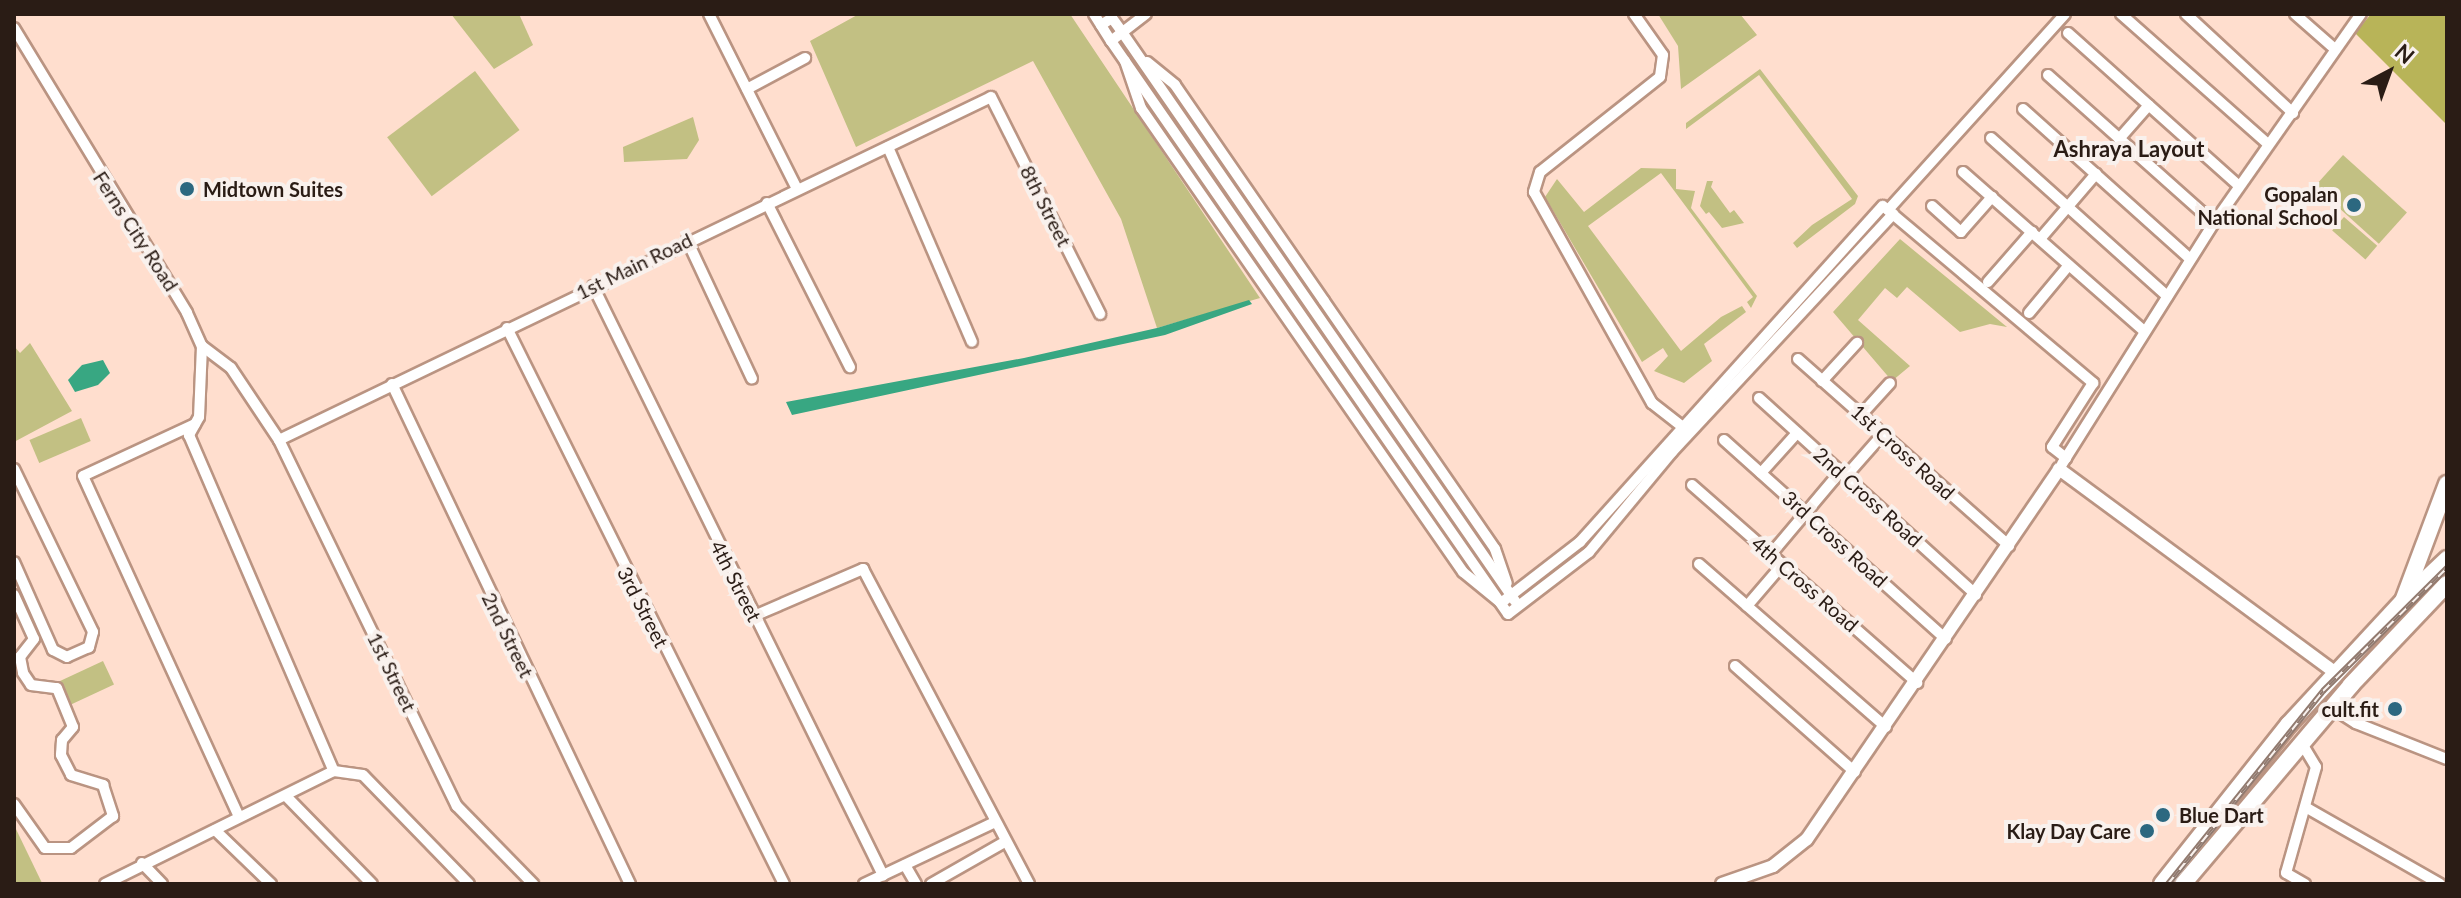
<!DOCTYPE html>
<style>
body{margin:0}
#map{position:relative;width:2461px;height:898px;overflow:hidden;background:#ffdece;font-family:Lato,sans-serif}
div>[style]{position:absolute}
.green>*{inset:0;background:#c2c083;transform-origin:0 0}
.forest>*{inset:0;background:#b8b458}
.water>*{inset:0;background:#38a782}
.roads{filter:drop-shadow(2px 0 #ba9482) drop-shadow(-2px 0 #ba9482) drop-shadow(0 2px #ba9482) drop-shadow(0 -2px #ba9482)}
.minor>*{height:10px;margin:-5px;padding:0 5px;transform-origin:5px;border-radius:5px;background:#fff}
.tertiary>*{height:12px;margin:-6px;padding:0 6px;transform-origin:6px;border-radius:6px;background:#fff}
.primary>*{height:16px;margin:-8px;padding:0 8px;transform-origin:8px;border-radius:8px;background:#fff}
.rail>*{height:6px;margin-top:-3px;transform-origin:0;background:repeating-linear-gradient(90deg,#f9f1ed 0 9px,#917a6f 0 18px);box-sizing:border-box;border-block:2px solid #917a6f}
.dots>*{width:22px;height:22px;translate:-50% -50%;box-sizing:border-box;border:4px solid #f9f1ed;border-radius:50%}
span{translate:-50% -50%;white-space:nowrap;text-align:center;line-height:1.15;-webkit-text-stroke:8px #f9f1ed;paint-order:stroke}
.poi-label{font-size:20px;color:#2a1c15;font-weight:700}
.left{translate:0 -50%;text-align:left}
.right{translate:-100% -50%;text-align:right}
.street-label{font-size:20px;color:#2a1c15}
.neighbourhood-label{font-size:22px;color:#2a1c15;font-weight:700}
.frame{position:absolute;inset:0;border:16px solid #2a1c15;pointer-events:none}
.north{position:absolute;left:2349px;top:32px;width:80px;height:80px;-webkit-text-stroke:6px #f9f1ed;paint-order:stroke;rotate:41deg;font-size:22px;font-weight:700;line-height:32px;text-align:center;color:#2a1c15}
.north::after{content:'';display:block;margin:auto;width:28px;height:36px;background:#2a1c15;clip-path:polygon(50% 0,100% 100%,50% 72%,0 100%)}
</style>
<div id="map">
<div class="green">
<i style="clip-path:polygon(451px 14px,519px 14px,533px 45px,494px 69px)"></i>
<i style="clip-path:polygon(859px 14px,1070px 14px,1260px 298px,1157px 328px,1121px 219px,1033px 61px,856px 147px,810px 41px)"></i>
<i style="clip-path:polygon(1658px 14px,1740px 14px,1757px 35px,1681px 89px,1678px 46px)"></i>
<i style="clip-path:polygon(1760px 69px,1858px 196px,1855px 204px,1797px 248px,1793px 243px,1812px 225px,1852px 199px,1759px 75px,1686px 129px,1686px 123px)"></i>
<i style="left:475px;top:71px;width:74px;height:110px;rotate:53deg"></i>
<i style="clip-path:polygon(693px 117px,699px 140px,687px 159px,624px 162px,623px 147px)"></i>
<i style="left:2343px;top:155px;width:86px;height:42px;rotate:42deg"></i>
<i style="clip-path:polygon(1641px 168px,1676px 169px,1676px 189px,1695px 191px,1691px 208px,1757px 296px,1751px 308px,1747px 302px,1753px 297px,1661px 173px,1588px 226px,1681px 351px,1721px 317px,1742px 306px,1746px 312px,1704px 344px,1712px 361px,1684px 383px,1654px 371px,1668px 356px,1663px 348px,1642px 362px,1545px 197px,1557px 179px,1584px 212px)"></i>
<i style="clip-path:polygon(1707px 181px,1713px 181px,1711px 187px,1730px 213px,1734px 210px,1744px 223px,1722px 228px,1709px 212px,1706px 214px,1700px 206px)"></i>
<i style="left:2344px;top:217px;width:44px;height:18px;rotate:41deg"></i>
<i style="clip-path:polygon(1900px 239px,2007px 327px,1990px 324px,1960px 332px,1907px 287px,1897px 298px,1885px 288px,1858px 320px,1910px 366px,1892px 381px,1833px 312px)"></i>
<i style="clip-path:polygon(30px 343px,72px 411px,14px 442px,14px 346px,20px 353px)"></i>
<i style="left:81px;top:418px;width:25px;height:56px;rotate:67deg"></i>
<i style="left:103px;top:661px;width:26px;height:48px;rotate:65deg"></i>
<i style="clip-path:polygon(14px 825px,42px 883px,41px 884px,14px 884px)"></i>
</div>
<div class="forest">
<i style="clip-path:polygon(2371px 14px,2447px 14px,2447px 125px,2355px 33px)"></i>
</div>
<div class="water">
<i style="clip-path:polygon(1249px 300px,1252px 304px,1165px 335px,792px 415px,786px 402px,1024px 358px,1157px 328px)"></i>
<i style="clip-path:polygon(103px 360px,110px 373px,98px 385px,75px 392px,68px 380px,82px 365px)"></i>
</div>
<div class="roads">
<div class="minor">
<i style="left:709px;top:14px;width:196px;rotate:63.3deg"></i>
<i style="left:1094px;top:14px;width:32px;rotate:58deg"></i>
<i style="left:1111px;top:41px;width:44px;rotate:-37.6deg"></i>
<i style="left:1634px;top:14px;width:50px;rotate:54.7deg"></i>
<i style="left:1663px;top:55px;width:22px;rotate:98deg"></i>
<i style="left:1660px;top:77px;width:153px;rotate:141.6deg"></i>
<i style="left:1540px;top:172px;width:21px;rotate:107deg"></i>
<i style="left:1534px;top:192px;width:242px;rotate:60.8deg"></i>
<i style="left:1652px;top:403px;width:37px;rotate:38deg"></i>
<i style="left:2121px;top:14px;width:196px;rotate:41.5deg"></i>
<i style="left:2186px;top:14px;width:146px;rotate:42.8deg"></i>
<i style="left:2295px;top:14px;width:53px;rotate:41.2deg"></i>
<i style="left:1101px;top:25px;width:13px;rotate:-32deg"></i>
<i style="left:1112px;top:18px;width:17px;rotate:54deg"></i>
<i style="left:1122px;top:32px;width:692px;rotate:55.37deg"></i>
<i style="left:14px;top:28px;width:333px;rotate:58.7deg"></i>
<i style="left:187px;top:313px;width:36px;rotate:66deg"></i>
<i style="left:202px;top:346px;width:36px;rotate:37deg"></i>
<i style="left:231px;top:368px;width:87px;rotate:56.3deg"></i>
<i style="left:279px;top:440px;width:407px;rotate:64.1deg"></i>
<i style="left:457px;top:806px;width:109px;rotate:45.7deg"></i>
<i style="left:2068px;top:33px;width:229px;rotate:41.8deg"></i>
<i style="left:1111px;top:41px;width:697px;rotate:55.28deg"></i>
<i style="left:1508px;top:614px;width:102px;rotate:-37.4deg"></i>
<i style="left:1589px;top:552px;width:130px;rotate:-50.3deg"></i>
<i style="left:1672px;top:452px;width:325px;rotate:-47.1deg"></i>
<i style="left:1125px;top:61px;width:50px;rotate:71.2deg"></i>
<i style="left:1141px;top:108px;width:565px;rotate:55.24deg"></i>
<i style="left:1463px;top:572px;width:49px;rotate:39.2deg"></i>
<i style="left:1501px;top:603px;width:100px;rotate:-37.7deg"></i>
<i style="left:1580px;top:542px;width:452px;rotate:-48deg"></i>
<i style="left:1883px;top:206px;width:275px;rotate:40.1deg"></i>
<i style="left:2093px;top:383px;width:76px;rotate:122.6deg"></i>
<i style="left:2052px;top:447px;width:18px;rotate:38deg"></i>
<i style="left:1147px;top:62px;width:36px;rotate:39deg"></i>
<i style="left:1175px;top:85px;width:262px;rotate:55.4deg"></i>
<i style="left:1324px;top:301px;width:301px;rotate:55.4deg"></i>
<i style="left:1495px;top:549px;width:36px;rotate:71deg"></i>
<i style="left:2048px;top:75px;width:222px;rotate:41.7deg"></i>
<i style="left:747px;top:89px;width:66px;rotate:-28.1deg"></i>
<i style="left:2023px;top:109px;width:224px;rotate:41.9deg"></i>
<i style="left:1991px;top:138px;width:237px;rotate:41.9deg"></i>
<i style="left:2119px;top:139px;width:45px;rotate:-48.6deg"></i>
<i style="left:888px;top:147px;width:212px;rotate:66.7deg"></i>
<i style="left:1963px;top:172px;width:241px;rotate:41.3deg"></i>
<i style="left:767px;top:203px;width:184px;rotate:63.2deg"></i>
<i style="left:1932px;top:206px;width:39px;rotate:42deg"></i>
<i style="left:1961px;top:232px;width:47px;rotate:-48.5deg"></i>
<i style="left:1888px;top:210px;width:264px;rotate:-47.9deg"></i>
<i style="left:2040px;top:239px;width:86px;rotate:-49.3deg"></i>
<i style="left:687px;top:240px;width:153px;rotate:64.9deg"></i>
<i style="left:1988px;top:282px;width:67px;rotate:-48.7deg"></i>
<i style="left:593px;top:286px;width:657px;rotate:63.79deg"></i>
<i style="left:2029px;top:313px;width:62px;rotate:-50.2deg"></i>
<i style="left:507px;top:328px;width:621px;rotate:63.52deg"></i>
<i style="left:202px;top:346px;width:71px;rotate:92.4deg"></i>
<i style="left:199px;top:417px;width:21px;rotate:119deg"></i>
<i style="left:189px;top:435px;width:366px;rotate:66.7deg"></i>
<i style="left:1798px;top:359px;width:282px;rotate:41.5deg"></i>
<i style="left:1822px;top:381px;width:52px;rotate:-47.4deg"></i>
<i style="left:392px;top:384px;width:554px;rotate:64.55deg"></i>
<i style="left:1759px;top:398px;width:293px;rotate:42.2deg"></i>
<i style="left:1861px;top:415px;width:43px;rotate:-47.8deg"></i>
<i style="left:195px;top:424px;width:123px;rotate:155.1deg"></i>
<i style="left:83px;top:476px;width:375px;rotate:65.4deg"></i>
<i style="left:279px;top:440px;width:790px;rotate:-25.72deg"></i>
<i style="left:991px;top:97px;width:243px;rotate:63.3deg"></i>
<i style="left:1724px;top:440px;width:298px;rotate:41.9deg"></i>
<i style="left:2062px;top:464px;width:285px;rotate:-57.8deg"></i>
<i style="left:2214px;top:223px;width:256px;rotate:-54.9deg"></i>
<i style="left:14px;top:469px;width:181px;rotate:64.1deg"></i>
<i style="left:93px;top:632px;width:16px;rotate:105deg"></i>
<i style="left:89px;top:647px;width:24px;rotate:156deg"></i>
<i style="left:67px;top:657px;width:16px;rotate:-153deg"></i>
<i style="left:53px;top:650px;width:96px;rotate:-113.9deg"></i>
<i style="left:1761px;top:473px;width:54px;rotate:-48deg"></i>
<i style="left:1846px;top:476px;width:56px;rotate:-48.6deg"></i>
<i style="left:1692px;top:485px;width:300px;rotate:41.3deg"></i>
<i style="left:1771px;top:554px;width:109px;rotate:-49.9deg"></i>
<i style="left:1699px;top:564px;width:248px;rotate:41.1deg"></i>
<i style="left:14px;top:595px;width:48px;rotate:65.6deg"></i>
<i style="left:34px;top:639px;width:23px;rotate:128deg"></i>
<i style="left:20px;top:657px;width:16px;rotate:79deg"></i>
<i style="left:23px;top:673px;width:14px;rotate:56deg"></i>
<i style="left:31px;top:685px;width:26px;rotate:7deg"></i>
<i style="left:57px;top:688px;width:42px;rotate:67.7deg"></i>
<i style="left:73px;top:727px;width:17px;rotate:130deg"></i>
<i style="left:62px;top:740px;width:15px;rotate:94deg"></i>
<i style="left:61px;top:755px;width:22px;rotate:63deg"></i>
<i style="left:71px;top:775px;width:34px;rotate:17deg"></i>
<i style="left:103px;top:785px;width:33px;rotate:72deg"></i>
<i style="left:113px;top:816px;width:53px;rotate:142.7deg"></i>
<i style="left:71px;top:848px;width:26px;rotate:180deg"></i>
<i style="left:45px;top:848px;width:54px;rotate:-125.2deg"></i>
<i style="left:1747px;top:606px;width:55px;rotate:-49.4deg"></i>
<i style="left:754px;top:616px;width:119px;rotate:-23.3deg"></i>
<i style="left:863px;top:569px;width:356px;rotate:62.2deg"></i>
<i style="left:1735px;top:666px;width:160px;rotate:41.5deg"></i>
<i style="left:2331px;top:707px;width:30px;rotate:33deg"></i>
<i style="left:2356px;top:723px;width:98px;rotate:21.6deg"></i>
<i style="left:2301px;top:742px;width:29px;rotate:59deg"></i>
<i style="left:2316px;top:767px;width:110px;rotate:105.8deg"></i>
<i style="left:2286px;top:873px;width:22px;rotate:30deg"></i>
<i style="left:286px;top:796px;width:123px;rotate:45.7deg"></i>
<i style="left:2307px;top:808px;width:153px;rotate:29.7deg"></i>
<i style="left:215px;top:830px;width:78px;rotate:44deg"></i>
<i style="left:142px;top:863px;width:29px;rotate:46deg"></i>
<i style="left:905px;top:865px;width:22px;rotate:60deg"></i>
<i style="left:105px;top:884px;width:255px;rotate:-26.3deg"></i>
<i style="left:334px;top:771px;width:29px;rotate:8deg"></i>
<i style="left:363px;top:775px;width:152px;rotate:45.8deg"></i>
<i style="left:864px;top:884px;width:143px;rotate:-25.3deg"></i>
<i style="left:931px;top:884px;width:83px;rotate:-29.7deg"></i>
</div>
<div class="tertiary">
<i style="left:1722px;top:884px;width:54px;rotate:-19.4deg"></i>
<i style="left:1773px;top:866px;width:43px;rotate:-38.5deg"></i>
<i style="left:1807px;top:839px;width:448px;rotate:-55.7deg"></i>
<i style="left:2059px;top:469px;width:344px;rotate:36.4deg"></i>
</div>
<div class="primary">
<i style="left:2410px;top:594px;width:51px;rotate:-43.4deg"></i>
<i style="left:2162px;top:884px;width:204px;rotate:-51.6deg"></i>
<i style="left:2289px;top:724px;width:168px;rotate:-47.2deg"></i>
<i style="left:2403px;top:601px;width:125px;rotate:-69.4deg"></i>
<i style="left:2183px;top:884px;width:260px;rotate:-49.8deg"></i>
<i style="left:2351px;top:685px;width:139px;rotate:-46.5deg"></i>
</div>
</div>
<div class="rail">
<i style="left:2168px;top:884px;width:248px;rotate:-51.2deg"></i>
<i style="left:2323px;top:691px;width:175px;rotate:-44.8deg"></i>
</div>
<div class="dots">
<i style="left:187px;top:189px;background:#2c6880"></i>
<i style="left:2354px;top:205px;background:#2c6880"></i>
<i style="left:2395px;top:709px;background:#2c6880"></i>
<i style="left:2163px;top:815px;background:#2c6880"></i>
<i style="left:2147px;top:831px;background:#2c6880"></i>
</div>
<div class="poi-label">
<span class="left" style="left:203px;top:189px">Midtown Suites</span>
<span class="right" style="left:2338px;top:206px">Gopalan<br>National School</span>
<span class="right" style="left:2379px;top:709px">cult.fit</span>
<span class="left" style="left:2179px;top:815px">Blue Dart</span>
<span class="right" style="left:2131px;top:831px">Klay Day Care</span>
</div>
<div class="street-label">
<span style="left:1046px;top:206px;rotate:63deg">8th Street</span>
<span style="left:136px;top:231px;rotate:57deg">Ferns City Road</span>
<span style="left:634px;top:266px;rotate:-26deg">1st Main Road</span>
<span style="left:1903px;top:452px;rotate:42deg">1st Cross Road</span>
<span style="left:1868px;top:497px;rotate:42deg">2nd Cross Road</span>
<span style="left:1835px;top:539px;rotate:42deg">3rd Cross Road</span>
<span style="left:736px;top:581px;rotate:63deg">4th Street</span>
<span style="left:1805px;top:584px;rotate:41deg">4th Cross Road</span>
<span style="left:643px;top:607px;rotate:63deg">3rd Street</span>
<span style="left:508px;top:635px;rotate:64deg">2nd Street</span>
<span style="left:392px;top:672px;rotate:64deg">1st Street</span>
</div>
<div class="neighbourhood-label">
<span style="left:2129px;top:149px">Ashraya Layout</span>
</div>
<div class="frame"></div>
<div class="north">N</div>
</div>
